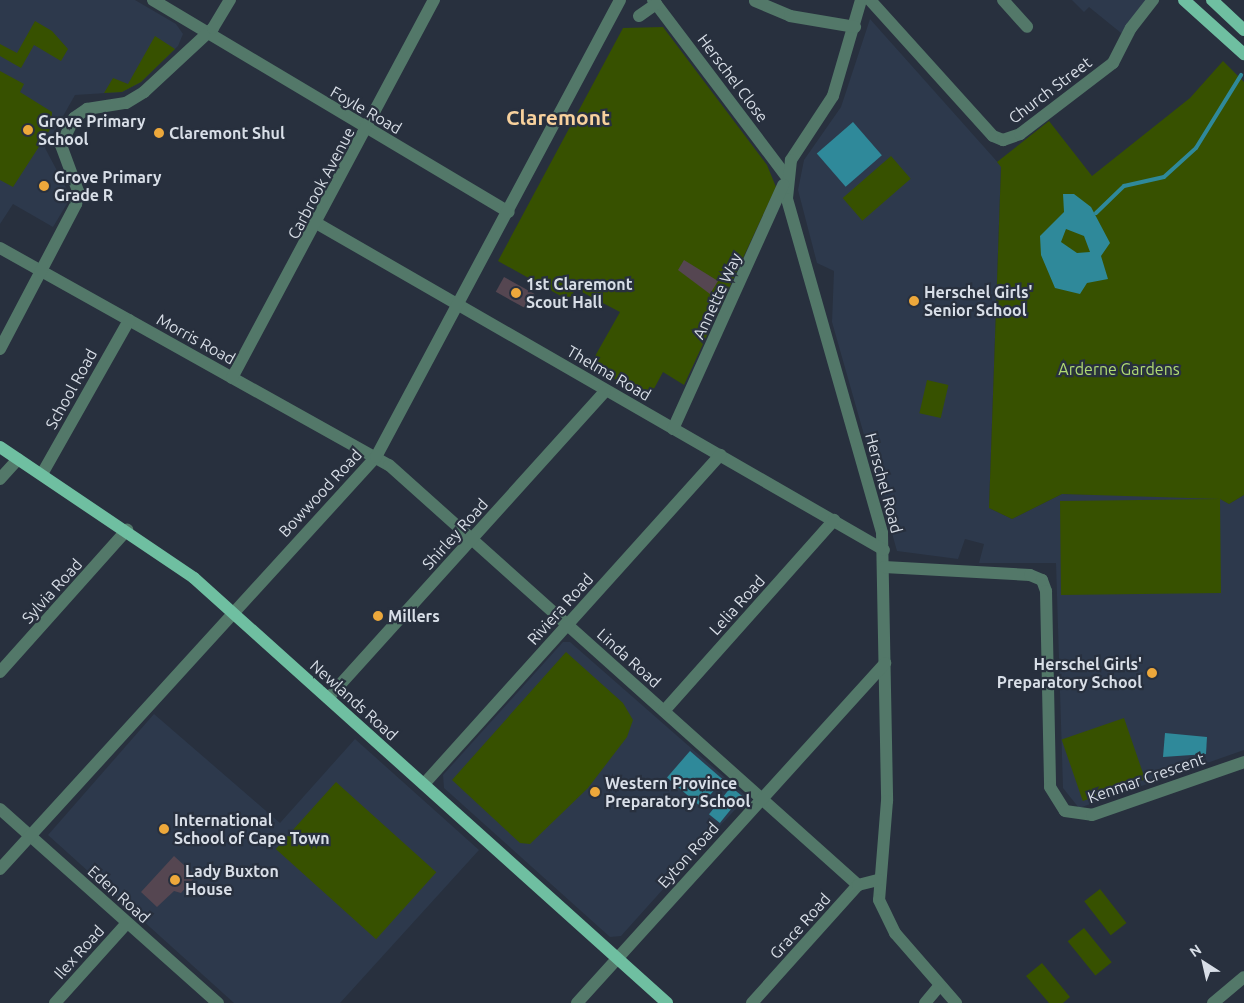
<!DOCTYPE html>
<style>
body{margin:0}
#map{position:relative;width:1244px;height:1003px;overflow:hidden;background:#28303e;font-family:Ubuntu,sans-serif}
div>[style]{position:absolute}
.built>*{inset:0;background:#2d394c}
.green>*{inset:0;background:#375100;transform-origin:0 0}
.water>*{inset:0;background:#2f899a;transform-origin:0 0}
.stream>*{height:4px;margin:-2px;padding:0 2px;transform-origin:2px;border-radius:2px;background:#2f899a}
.building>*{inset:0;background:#554651;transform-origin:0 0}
.minor>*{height:12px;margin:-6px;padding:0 6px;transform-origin:6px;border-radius:6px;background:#537869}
.major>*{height:12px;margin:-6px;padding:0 6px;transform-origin:6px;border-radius:6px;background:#6fbfa1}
.dots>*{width:14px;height:14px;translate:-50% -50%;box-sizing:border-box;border:2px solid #28303e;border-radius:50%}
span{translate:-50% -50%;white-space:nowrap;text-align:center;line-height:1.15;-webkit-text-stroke:4.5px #28303e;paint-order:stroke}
.street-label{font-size:16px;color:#d8dee7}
.poi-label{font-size:16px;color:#d8dee7;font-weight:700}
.left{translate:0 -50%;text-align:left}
.right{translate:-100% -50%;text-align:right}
.park-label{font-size:16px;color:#b0da74}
.district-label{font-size:21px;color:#f8d19d;font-weight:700}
.north{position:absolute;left:1179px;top:938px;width:50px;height:50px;-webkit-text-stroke:4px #28303e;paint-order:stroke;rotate:325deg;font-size:14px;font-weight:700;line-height:20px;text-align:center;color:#d8dee7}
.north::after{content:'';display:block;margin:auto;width:18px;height:22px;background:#d8dee7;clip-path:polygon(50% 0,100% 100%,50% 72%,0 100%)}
</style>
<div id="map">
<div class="built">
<i style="clip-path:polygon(0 0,135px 0,176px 24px,183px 34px,178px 46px,141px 82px,122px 92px,75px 95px,45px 148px,71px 197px,53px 227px,13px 204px,0 224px)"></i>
<i style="clip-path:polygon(1072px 0,1153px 0,1126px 37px,1089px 7px,1084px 12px)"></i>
<i style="clip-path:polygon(870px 19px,1001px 166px,989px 508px,1012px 519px,1062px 494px,1216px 496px,1229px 504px,1244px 495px,1244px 750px,1079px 808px,1063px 788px,1056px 563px,979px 563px,984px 544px,965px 539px,958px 559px,897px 551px,832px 322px,834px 271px,817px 263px,798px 190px,804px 160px,841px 107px)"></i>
<i style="clip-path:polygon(563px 642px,570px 642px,747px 797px,715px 831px,711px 827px,705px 834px,709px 838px,621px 936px,610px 937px,444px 788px,443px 775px)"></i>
<i style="clip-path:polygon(154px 714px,280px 823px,355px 739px,479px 850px,340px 1003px,234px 1003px,48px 835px)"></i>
</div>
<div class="green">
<i style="clip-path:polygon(35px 21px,52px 31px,68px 49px,61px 61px,34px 45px,21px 68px,0 56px,0 44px,17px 53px)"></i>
<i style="clip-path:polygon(663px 27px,767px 165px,776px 187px,684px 385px,663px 372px,649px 398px,590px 365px,620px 312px,576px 289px,568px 300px,498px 261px,623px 28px)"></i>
<i style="clip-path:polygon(155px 36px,175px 49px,141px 82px,122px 92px,104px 93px,113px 78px,128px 84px)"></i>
<i style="clip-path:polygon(1223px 61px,1244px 82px,1244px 495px,1229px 504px,1220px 499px,1221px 593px,1061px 595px,1060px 501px,1220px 499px,1062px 494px,1012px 519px,989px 508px,1001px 167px,997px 162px,1049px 121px,1092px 176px,1190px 98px)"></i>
<i style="clip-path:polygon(0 71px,24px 84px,20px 92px,52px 112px,51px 128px,13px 187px,0 180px)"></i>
<i style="left:891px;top:156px;width:30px;height:64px;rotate:49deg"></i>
<i style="left:927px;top:380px;width:22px;height:34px;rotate:13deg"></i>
<i style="clip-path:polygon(566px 652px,623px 703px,633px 720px,627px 737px,588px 788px,530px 844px,520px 843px,452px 780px)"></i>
<i style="left:1124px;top:718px;width:65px;height:66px;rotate:71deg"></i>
<i style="left:336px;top:782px;width:135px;height:90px;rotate:42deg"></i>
<i style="left:1100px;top:889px;width:43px;height:20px;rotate:52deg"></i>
<i style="left:1084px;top:928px;width:44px;height:21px;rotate:51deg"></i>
<i style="clip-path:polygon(1042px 963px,1070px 997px,1063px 1003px,1049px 1003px,1026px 976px)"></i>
</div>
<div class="water">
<i style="left:853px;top:122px;width:44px;height:48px;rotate:49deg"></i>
<i style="clip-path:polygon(evenodd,1063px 194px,1074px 194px,1091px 207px,1110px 243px,1101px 256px,1108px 279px,1087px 283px,1080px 294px,1055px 288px,1041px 255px,1040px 236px,1064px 212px,1063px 194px,1066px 229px,1084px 236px,1090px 252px,1077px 253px,1061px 242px,1066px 229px)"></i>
<i style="clip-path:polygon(1165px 733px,1207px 737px,1206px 754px,1163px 757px)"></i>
<i style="left:690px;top:751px;width:44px;height:35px;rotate:41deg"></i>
<i style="left:731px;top:787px;width:14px;height:35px;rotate:39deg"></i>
</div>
<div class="stream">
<i style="left:1096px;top:213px;width:39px;rotate:-44deg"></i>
<i style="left:1124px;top:186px;width:41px;rotate:-12.7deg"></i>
<i style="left:1164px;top:177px;width:43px;rotate:-42.2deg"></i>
<i style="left:1196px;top:148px;width:86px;rotate:-58.3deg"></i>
</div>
<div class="building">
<i style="clip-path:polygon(684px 260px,718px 281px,710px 294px,678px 270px)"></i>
<i style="left:504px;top:277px;width:35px;height:17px;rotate:29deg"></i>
<i style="clip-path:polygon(174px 856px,196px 876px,181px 893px,174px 891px,157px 907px,141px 892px)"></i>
</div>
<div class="minor">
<i style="left:153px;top:0;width:414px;rotate:30.8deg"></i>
<i style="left:653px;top:0;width:221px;rotate:52.9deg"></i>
<i style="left:861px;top:0;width:100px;rotate:106.3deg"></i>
<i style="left:833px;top:96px;width:77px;rotate:123.3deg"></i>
<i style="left:791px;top:160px;width:39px;rotate:96deg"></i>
<i style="left:787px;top:199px;width:347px;rotate:74.1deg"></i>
<i style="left:882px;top:533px;width:268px;rotate:88.9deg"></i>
<i style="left:887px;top:801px;width:99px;rotate:94.6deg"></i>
<i style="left:879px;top:900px;width:37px;rotate:64deg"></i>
<i style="left:895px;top:933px;width:93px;rotate:48.9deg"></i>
<i style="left:870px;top:0;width:183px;rotate:47.9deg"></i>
<i style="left:993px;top:136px;width:11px;rotate:22deg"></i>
<i style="left:1003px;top:140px;width:18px;rotate:-19deg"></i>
<i style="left:1020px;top:134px;width:117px;rotate:-37.4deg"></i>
<i style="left:1113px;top:63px;width:39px;rotate:-63deg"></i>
<i style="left:1131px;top:28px;width:36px;rotate:-52deg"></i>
<i style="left:1003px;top:0;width:36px;rotate:48deg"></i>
<i style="left:755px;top:1px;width:38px;rotate:23deg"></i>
<i style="left:790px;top:16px;width:66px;rotate:9.6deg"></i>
<i style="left:639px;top:16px;width:21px;rotate:-35deg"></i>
<i style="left:318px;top:224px;width:653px;rotate:29.94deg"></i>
<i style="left:0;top:248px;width:445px;rotate:29.2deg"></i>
<i style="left:389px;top:465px;width:630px;rotate:41.85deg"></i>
<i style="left:0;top:349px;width:164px;rotate:-62.3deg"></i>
<i style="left:76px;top:204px;width:13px;rotate:-81deg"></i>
<i style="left:78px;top:191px;width:49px;rotate:-110.3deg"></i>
<i style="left:61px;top:145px;width:30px;rotate:-64deg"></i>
<i style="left:74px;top:118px;width:16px;rotate:-35deg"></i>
<i style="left:87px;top:109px;width:39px;rotate:-9deg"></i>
<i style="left:126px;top:103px;width:21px;rotate:-31deg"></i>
<i style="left:144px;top:92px;width:94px;rotate:-42.8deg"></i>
<i style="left:213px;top:28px;width:33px;rotate:-59deg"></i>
<i style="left:232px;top:378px;width:429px;rotate:-61.9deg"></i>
<i style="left:673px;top:429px;width:268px;rotate:-65.7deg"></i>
<i style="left:42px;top:474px;width:177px;rotate:-60.5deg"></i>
<i style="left:0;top:479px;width:27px;rotate:-48deg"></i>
<i style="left:884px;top:567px;width:146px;rotate:3.1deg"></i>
<i style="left:1030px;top:575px;width:13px;rotate:23deg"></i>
<i style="left:1042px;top:580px;width:12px;rotate:70deg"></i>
<i style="left:1046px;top:591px;width:196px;rotate:88.8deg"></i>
<i style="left:1050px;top:787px;width:28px;rotate:58deg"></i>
<i style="left:1065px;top:811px;width:27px;rotate:8deg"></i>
<i style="left:1092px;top:815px;width:161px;rotate:-19.2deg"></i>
<i style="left:0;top:672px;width:191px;rotate:-48.2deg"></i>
<i style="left:328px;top:698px;width:413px;rotate:-47.9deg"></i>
<i style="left:664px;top:711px;width:256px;rotate:-48.3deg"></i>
<i style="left:424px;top:784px;width:443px;rotate:-48deg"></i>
<i style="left:0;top:809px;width:292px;rotate:41.7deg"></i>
<i style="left:0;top:869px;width:558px;rotate:-47.62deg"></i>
<i style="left:376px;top:457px;width:518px;rotate:-61.9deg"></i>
<i style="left:55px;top:1003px;width:108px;rotate:-48deg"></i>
<i style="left:577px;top:1003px;width:459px;rotate:-47.8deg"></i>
<i style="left:752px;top:1003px;width:159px;rotate:-48.1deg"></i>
<i style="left:858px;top:885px;width:21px;rotate:-14deg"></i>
<i style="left:925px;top:1003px;width:23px;rotate:-50deg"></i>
<i style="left:1213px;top:1003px;width:40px;rotate:-40deg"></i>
</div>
<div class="major">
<i style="left:1184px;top:0;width:81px;rotate:42deg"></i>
<i style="left:1212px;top:0;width:44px;rotate:43.2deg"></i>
<i style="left:0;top:447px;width:234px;rotate:34deg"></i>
<i style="left:194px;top:578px;width:636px;rotate:41.94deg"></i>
</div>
<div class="dots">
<i style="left:28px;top:130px;background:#eda83b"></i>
<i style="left:159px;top:133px;background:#eda83b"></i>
<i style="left:44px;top:186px;background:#eda83b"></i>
<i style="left:516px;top:293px;background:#eda83b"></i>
<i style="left:914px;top:301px;background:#eda83b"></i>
<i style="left:378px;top:616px;background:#eda83b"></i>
<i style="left:1152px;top:673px;background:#eda83b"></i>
<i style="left:595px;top:792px;background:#eda83b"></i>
<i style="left:164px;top:829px;background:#eda83b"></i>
<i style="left:175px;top:880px;background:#eda83b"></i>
</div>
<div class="street-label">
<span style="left:733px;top:78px;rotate:53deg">Herschel Close</span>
<span style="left:1050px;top:90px;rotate:-37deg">Church Street</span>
<span style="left:366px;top:110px;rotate:30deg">Foyle Road</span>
<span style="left:321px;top:183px;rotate:-62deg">Carbrook Avenue</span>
<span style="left:717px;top:296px;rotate:-65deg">Annette Way</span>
<span style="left:196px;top:339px;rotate:29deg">Morris Road</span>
<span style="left:609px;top:373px;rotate:30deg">Thelma Road</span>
<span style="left:71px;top:389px;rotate:-61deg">School Road</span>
<span style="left:884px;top:483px;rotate:75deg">Herschel Road</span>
<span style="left:320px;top:493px;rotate:-47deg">Bowwood Road</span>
<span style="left:455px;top:534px;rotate:-48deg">Shirley Road</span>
<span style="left:52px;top:591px;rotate:-48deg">Sylvia Road</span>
<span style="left:737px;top:605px;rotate:-48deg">Lelia Road</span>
<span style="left:560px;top:609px;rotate:-48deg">Riviera Road</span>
<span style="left:629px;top:658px;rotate:42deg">Linda Road</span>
<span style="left:354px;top:700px;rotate:42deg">Newlands Road</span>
<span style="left:1146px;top:778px;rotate:-19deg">Kenmar Crescent</span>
<span style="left:688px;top:855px;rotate:-48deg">Eyton Road</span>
<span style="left:119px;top:894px;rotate:42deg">Eden Road</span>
<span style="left:800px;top:926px;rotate:-48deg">Grace Road</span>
<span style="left:79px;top:952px;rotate:-48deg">Ilex Road</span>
</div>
<div class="poi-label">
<span class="left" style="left:38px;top:130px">Grove Primary<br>School</span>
<span class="left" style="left:169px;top:133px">Claremont Shul</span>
<span class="left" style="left:54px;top:186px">Grove Primary<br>Grade R</span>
<span class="left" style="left:526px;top:293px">1st Claremont<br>Scout Hall</span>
<span class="left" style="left:924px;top:301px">Herschel Girls'<br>Senior School</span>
<span class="left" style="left:388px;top:616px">Millers</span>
<span class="right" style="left:1142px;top:673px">Herschel Girls'<br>Preparatory School</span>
<span class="left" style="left:605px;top:792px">Western Province<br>Preparatory School</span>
<span class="left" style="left:174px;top:829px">International<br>School of Cape Town</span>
<span class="left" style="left:185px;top:880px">Lady Buxton<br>House</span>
</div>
<div class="park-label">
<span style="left:1119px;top:369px">Arderne Gardens</span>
</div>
<div class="district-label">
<span style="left:558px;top:117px">Claremont</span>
</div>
<div class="north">N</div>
</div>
